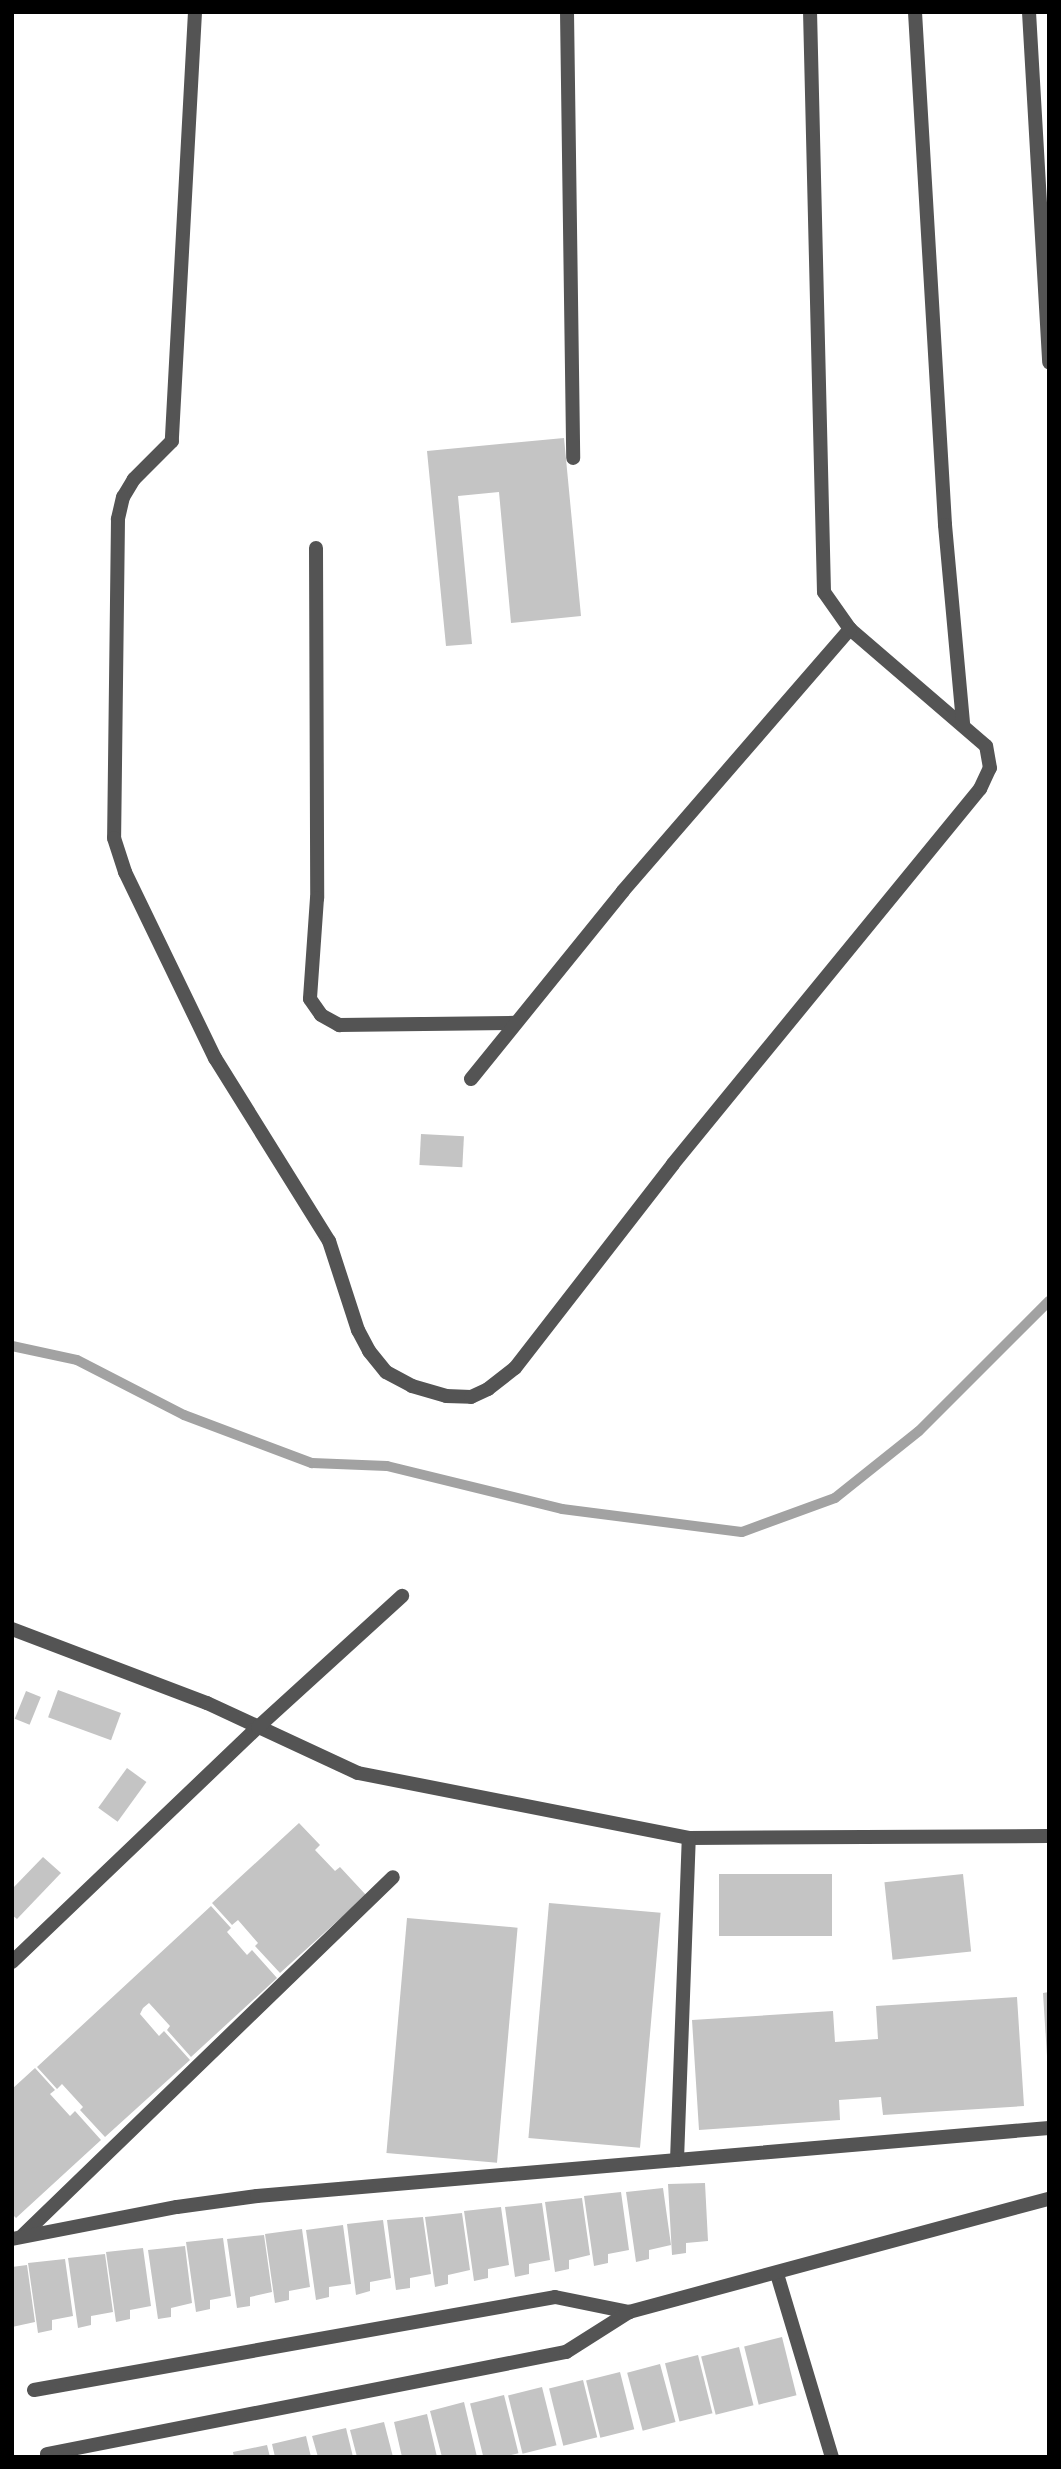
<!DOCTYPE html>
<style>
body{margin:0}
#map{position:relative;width:1061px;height:2469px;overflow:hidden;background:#fff;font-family:"IBM Plex Sans",sans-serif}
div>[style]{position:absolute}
.stream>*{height:10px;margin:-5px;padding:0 5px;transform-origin:5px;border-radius:5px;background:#a2a2a2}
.building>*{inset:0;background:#c4c4c4;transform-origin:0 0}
.minor>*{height:14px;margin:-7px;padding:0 7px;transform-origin:7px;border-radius:7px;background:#545454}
span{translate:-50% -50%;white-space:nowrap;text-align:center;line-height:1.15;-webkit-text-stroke:5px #fff;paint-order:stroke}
.frame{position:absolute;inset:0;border:14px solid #000;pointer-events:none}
</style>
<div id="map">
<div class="stream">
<i style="left:12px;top:1346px;width:66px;rotate:12.2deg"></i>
<i style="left:77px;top:1360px;width:120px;rotate:27.2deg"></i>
<i style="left:184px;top:1415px;width:137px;rotate:20.6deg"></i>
<i style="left:312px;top:1463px;width:75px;rotate:2.3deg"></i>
<i style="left:387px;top:1466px;width:180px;rotate:13.8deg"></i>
<i style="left:562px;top:1509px;width:181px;rotate:7.3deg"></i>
<i style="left:742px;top:1532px;width:99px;rotate:-20.1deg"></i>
<i style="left:835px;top:1498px;width:107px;rotate:-38.6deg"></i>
<i style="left:919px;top:1431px;width:184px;rotate:-45deg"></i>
</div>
<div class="building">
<i style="clip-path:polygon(564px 438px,581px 616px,511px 623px,499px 492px,458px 496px,472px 644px,446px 646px,427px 451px)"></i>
<i style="left:421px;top:1134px;width:43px;height:31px;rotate:3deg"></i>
<i style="left:58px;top:1690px;width:67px;height:29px;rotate:20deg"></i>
<i style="left:26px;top:1691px;width:16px;height:30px;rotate:22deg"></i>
<i style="left:127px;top:1768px;width:24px;height:49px;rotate:36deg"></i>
<i style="clip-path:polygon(299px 1823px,320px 1845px,315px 1850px,335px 1871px,340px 1867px,366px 1895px,280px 1973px,255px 1946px,258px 1943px,238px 1920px,232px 1925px,212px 1903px)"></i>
<i style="clip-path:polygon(43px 1857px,61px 1873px,17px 1919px,12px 1915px,12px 1889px)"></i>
<i style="left:832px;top:1874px;width:62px;height:113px;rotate:90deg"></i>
<i style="left:963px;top:1874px;width:78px;height:79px;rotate:84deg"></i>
<i style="left:549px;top:1903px;width:112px;height:236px;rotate:5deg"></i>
<i style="clip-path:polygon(211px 1906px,231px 1928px,227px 1932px,247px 1955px,252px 1950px,277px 1978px,191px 2057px,167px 2030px,170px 2026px,149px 2003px,143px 2008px,140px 2014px,159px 2036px,164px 2031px,190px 2060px,105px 2137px,80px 2110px,83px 2107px,62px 2084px,57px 2089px,37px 2067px)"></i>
<i style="left:407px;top:1918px;width:111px;height:236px;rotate:5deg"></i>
<i style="clip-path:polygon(1049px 1992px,1049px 2056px,1047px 2056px,1043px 1993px)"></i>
<i style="clip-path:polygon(1017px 1997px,1024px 2106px,883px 2115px,881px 2097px,839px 2100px,840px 2120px,699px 2130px,692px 2020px,833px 2011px,835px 2042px,878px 2039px,876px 2006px)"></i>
<i style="clip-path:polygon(35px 2068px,55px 2090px,50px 2094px,70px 2116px,75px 2111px,101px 2140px,16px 2218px,12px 2214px,12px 2089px)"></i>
<i style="clip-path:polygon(705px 2183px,708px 2241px,686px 2243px,686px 2253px,672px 2255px,668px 2184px)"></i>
<i style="clip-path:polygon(663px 2188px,671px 2245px,649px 2250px,649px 2259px,636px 2262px,626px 2192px)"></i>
<i style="clip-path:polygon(621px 2192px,629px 2250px,608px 2254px,608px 2263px,594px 2266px,584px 2196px)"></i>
<i style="clip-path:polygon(582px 2198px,590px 2255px,569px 2260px,569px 2269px,555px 2272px,545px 2202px)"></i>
<i style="clip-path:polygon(542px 2203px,550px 2260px,529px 2264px,529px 2274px,515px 2277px,505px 2207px)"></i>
<i style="clip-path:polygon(501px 2207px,509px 2265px,488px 2269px,488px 2278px,474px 2281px,464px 2211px)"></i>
<i style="clip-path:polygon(462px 2213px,470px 2270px,448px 2275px,448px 2284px,435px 2287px,425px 2217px)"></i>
<i style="clip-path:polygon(423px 2217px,431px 2274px,410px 2278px,410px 2288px,396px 2290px,387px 2220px)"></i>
<i style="clip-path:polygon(383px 2220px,391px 2278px,370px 2282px,370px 2291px,356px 2295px,347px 2224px)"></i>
<i style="clip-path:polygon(343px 2225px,351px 2284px,329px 2287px,329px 2297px,316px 2300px,306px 2230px)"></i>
<i style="clip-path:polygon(302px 2229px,310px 2287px,289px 2291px,289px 2300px,275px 2303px,265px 2234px)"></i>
<i style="clip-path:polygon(264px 2235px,272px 2292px,250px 2297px,250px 2306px,237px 2308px,227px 2239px)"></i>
<i style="clip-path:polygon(223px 2238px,231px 2296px,210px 2300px,210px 2309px,196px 2312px,186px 2242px)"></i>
<i style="clip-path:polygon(185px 2246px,192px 2303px,171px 2308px,171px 2317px,158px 2319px,148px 2250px)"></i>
<i style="clip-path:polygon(143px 2248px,151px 2306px,130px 2310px,130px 2319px,116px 2322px,106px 2252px)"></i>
<i style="clip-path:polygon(105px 2254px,113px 2312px,91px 2316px,91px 2325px,78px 2328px,68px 2258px)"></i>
<i style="clip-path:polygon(65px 2259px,73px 2316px,52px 2320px,52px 2330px,38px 2333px,28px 2263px)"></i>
<i style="clip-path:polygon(27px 2265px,35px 2322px,12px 2327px,12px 2267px)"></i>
<i style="left:782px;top:2337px;width:60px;height:39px;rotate:76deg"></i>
<i style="left:739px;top:2347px;width:60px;height:39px;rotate:76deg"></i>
<i style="left:698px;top:2355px;width:60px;height:34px;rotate:76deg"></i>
<i style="left:660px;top:2364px;width:60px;height:34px;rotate:75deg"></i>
<i style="left:620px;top:2372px;width:59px;height:35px;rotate:76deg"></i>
<i style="left:583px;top:2380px;width:59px;height:35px;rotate:76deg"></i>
<i style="left:542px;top:2387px;width:60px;height:35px;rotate:76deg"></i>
<i style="left:504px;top:2395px;width:60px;height:35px;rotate:76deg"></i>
<i style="clip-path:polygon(464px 2402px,477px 2457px,442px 2457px,430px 2411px)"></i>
<i style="clip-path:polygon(427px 2414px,437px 2457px,402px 2457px,394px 2422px)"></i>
<i style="clip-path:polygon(384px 2422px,393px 2457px,357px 2457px,350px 2430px)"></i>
<i style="clip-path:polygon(346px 2428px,353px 2457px,318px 2457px,312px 2436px)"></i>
<i style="clip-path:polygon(306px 2436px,311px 2457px,275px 2457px,272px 2444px)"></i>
<i style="clip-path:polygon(267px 2445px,270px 2457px,234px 2457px,233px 2452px)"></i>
</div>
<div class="minor">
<i style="left:195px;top:12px;width:430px;rotate:93.1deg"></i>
<i style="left:172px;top:441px;width:54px;rotate:135deg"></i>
<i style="left:134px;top:479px;width:21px;rotate:121deg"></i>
<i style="left:123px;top:497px;width:23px;rotate:103deg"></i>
<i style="left:118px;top:519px;width:319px;rotate:90.7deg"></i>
<i style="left:114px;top:838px;width:36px;rotate:72deg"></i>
<i style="left:125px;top:872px;width:207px;rotate:64.2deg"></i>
<i style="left:215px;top:1058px;width:216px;rotate:58.1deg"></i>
<i style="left:329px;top:1241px;width:94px;rotate:72deg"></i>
<i style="left:358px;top:1330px;width:24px;rotate:62deg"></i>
<i style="left:369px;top:1351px;width:27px;rotate:51deg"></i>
<i style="left:386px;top:1372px;width:30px;rotate:28deg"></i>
<i style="left:412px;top:1386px;width:35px;rotate:16deg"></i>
<i style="left:446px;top:1396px;width:25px;rotate:2deg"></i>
<i style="left:471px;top:1397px;width:19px;rotate:-25deg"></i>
<i style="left:488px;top:1389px;width:34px;rotate:-38deg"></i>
<i style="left:515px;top:1368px;width:258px;rotate:-52.2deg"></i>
<i style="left:673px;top:1164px;width:485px;rotate:-50.7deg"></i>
<i style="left:980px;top:789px;width:23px;rotate:-65deg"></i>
<i style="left:990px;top:768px;width:22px;rotate:-100deg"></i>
<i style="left:986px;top:746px;width:179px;rotate:-139.3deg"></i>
<i style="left:850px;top:629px;width:45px;rotate:-125.1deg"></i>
<i style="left:824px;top:592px;width:580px;rotate:-91.38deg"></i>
<i style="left:567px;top:12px;width:446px;rotate:89.2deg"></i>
<i style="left:915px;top:12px;width:514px;rotate:86.65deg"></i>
<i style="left:945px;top:525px;width:200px;rotate:84.8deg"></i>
<i style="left:1029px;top:12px;width:351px;rotate:86.7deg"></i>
<i style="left:316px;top:548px;width:350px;rotate:89.8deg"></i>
<i style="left:317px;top:898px;width:101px;rotate:94deg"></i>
<i style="left:310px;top:999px;width:19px;rotate:55deg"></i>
<i style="left:321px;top:1015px;width:21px;rotate:29deg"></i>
<i style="left:339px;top:1025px;width:176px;rotate:-0.7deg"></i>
<i style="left:471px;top:1079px;width:242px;rotate:-51deg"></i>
<i style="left:623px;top:891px;width:347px;rotate:-49.1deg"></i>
<i style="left:12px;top:1629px;width:209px;rotate:20.8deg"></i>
<i style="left:207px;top:1703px;width:166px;rotate:24.9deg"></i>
<i style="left:358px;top:1773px;width:337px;rotate:11.1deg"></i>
<i style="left:689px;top:1838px;width:360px;rotate:-0.3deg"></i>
<i style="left:12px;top:1962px;width:340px;rotate:-43.7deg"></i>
<i style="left:258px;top:1727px;width:195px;rotate:-42.3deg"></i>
<i style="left:677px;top:2160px;width:322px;rotate:-87.9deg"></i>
<i style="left:22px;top:2236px;width:516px;rotate:-44.06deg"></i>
<i style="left:12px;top:2239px;width:168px;rotate:-11deg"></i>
<i style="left:177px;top:2207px;width:81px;rotate:-7.8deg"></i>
<i style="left:257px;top:2196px;width:795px;rotate:-4.91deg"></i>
<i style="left:777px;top:2274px;width:191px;rotate:73.3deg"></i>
<i style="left:34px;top:2390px;width:529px;rotate:-10.12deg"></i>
<i style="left:555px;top:2297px;width:76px;rotate:11.5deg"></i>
<i style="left:629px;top:2312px;width:435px;rotate:-15.1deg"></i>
<i style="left:47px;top:2454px;width:529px;rotate:-11.12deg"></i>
<i style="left:566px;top:2352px;width:75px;rotate:-32.4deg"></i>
</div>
<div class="frame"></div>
</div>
